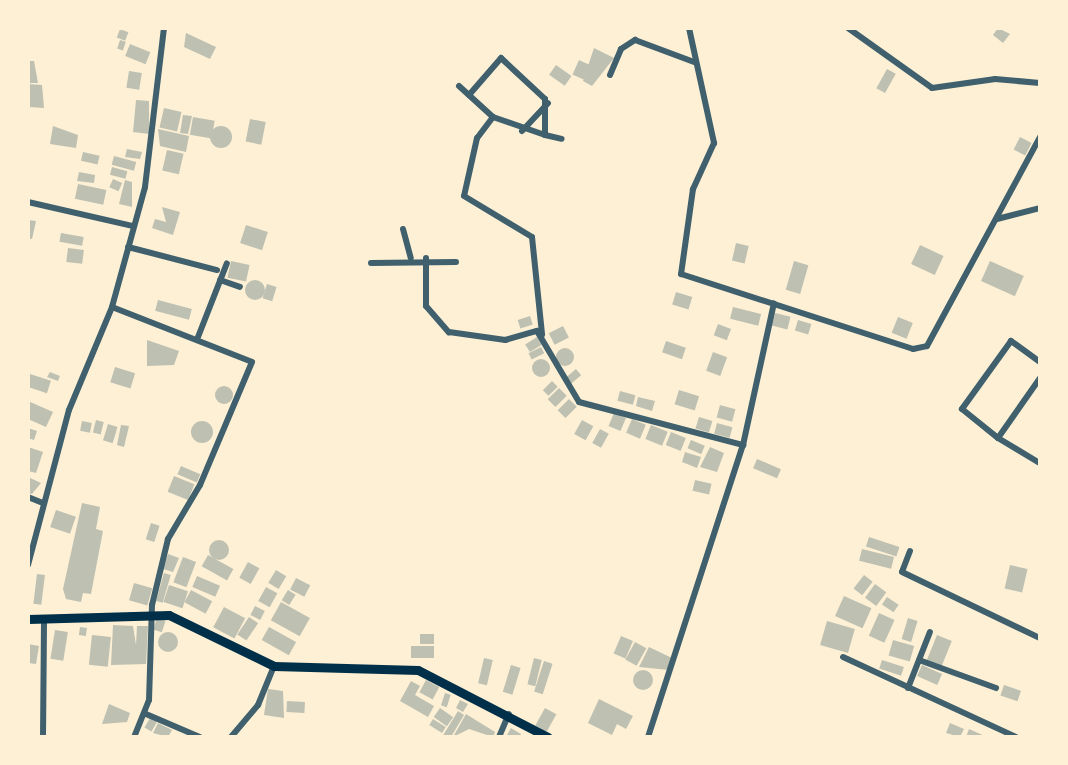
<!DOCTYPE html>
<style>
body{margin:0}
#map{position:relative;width:1068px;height:765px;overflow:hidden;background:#fdf0d5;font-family:"Playfair Display",serif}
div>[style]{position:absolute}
.building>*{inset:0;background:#bec0b2;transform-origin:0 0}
.round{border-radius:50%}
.minor>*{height:6px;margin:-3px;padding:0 3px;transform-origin:3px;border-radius:3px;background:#3f606c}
.secondary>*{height:9px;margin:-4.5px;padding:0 4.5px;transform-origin:4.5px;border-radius:4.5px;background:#003049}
span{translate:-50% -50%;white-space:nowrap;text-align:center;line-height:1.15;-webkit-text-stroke:6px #fdf0d5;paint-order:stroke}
.frame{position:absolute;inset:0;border:30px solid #fdf0d5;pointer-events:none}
</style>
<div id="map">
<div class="building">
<i style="clip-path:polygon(998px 28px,1010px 34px,1003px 43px,993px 35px)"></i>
<i style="left:120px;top:29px;width:9px;height:9px;rotate:21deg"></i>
<i style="clip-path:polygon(186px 33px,216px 47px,210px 59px,184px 47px)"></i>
<i style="left:120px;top:40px;width:6px;height:9px;rotate:18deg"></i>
<i style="left:130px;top:44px;width:22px;height:13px;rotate:22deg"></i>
<i style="clip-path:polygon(594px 48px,614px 58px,592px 86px,583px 81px)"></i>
<i style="left:579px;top:60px;width:12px;height:16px;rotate:24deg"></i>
<i style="clip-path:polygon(28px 61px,34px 61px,38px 83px,28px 83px)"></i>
<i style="left:556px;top:65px;width:19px;height:12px;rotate:35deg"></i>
<i style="left:887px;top:69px;width:10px;height:22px;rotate:29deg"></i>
<i style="left:129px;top:71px;width:13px;height:17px;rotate:9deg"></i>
<i style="clip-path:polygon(28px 84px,42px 85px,44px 108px,28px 107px)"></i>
<i style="clip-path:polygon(136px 100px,149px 101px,149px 134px,133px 132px)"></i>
<i style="left:164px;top:108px;width:18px;height:20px;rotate:13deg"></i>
<i style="clip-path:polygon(183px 115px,192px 116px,188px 134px,180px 133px)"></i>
<i style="left:193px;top:117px;width:22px;height:18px;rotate:10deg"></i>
<i style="left:250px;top:119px;width:16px;height:23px;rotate:11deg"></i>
<i style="clip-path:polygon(53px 126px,78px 135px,76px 148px,50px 144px)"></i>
<i class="round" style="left:210px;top:126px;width:22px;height:22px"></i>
<i style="clip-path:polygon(158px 129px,189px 136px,186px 152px,160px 146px)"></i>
<i style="left:1020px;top:137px;width:13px;height:14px;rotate:27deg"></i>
<i style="clip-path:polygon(127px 149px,142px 152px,140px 159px,125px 157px)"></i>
<i style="left:167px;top:150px;width:17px;height:21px;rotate:13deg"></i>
<i style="left:83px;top:152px;width:17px;height:9px;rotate:13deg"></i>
<i style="left:114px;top:156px;width:23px;height:9px;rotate:15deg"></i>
<i style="left:112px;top:167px;width:16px;height:8px;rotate:15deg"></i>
<i style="clip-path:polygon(79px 172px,95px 175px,94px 183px,77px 181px)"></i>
<i style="left:113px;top:179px;width:10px;height:9px;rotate:24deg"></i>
<i style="clip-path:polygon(125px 180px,132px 182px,132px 207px,119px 204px)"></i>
<i style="left:78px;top:184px;width:29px;height:15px;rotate:12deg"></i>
<i style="clip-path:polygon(162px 207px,180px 212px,173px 235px,152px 228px,155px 219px,166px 222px)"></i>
<i style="clip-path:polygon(28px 220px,36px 221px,32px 239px,28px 238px)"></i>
<i style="left:246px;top:225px;width:23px;height:19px;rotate:18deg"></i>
<i style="left:61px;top:233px;width:23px;height:9px;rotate:10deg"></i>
<i style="left:736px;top:243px;width:13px;height:18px;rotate:13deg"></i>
<i style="left:920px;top:245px;width:26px;height:21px;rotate:25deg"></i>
<i style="left:68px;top:248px;width:16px;height:14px;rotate:7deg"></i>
<i style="left:231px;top:261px;width:19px;height:17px;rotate:12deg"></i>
<i style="left:794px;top:261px;width:15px;height:30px;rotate:16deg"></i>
<i style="left:990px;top:261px;width:37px;height:22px;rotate:24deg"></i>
<i class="round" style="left:245px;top:280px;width:20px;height:20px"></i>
<i style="left:267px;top:284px;width:10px;height:15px;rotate:17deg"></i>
<i style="left:676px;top:292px;width:17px;height:13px;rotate:17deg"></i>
<i style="left:158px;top:300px;width:35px;height:11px;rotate:15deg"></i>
<i style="left:733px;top:307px;width:29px;height:12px;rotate:14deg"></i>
<i style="left:775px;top:313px;width:16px;height:13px;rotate:14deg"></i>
<i style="left:530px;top:316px;width:9px;height:13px;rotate:72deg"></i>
<i style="left:898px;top:317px;width:16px;height:17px;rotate:22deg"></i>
<i style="left:798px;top:320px;width:14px;height:11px;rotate:17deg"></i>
<i style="left:718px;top:324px;width:14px;height:12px;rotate:21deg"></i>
<i style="left:563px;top:326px;width:13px;height:16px;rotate:63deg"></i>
<i style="left:537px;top:337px;width:9px;height:14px;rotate:58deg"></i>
<i style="clip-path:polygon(147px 340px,179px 351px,174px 365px,147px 366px)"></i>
<i style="left:666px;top:341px;width:21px;height:12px;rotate:19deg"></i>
<i style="left:541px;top:347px;width:7px;height:14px;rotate:63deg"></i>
<i class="round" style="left:556px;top:348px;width:18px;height:18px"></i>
<i style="left:713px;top:352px;width:15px;height:20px;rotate:20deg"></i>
<i class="round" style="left:532px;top:359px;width:18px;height:18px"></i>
<i style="left:115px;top:367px;width:21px;height:16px;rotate:17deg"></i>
<i style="left:576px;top:369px;width:8px;height:14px;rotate:50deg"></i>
<i style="clip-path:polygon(50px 372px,60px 376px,58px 381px,47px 377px)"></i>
<i style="left:30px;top:374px;width:22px;height:13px;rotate:18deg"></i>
<i style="left:552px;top:381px;width:8px;height:13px;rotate:45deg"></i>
<i class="round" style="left:215px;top:386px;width:18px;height:18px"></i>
<i style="left:559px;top:388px;width:11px;height:16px;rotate:45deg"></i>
<i style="left:679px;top:390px;width:21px;height:15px;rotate:17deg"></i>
<i style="left:620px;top:391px;width:16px;height:10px;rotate:15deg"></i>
<i style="clip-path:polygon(638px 397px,655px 401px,652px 411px,636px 406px)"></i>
<i style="left:569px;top:399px;width:11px;height:16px;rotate:45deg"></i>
<i style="clip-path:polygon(28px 401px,53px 412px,46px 427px,28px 419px)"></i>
<i style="left:720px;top:405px;width:16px;height:13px;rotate:15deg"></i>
<i style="left:614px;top:413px;width:13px;height:14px;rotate:23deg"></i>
<i style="left:699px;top:417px;width:14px;height:12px;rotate:17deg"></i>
<i style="left:632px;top:419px;width:15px;height:15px;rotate:23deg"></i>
<i style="left:96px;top:420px;width:8px;height:13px;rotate:14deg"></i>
<i style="left:582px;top:420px;width:13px;height:16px;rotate:29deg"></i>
<i class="round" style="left:191px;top:421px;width:22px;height:22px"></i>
<i style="left:82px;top:421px;width:10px;height:10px;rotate:11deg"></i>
<i style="left:717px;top:423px;width:16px;height:11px;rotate:15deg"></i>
<i style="left:108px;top:424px;width:10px;height:17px;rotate:17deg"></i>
<i style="clip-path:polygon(121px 425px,129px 426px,124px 447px,117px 445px)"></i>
<i style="left:651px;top:425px;width:18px;height:15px;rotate:22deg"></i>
<i style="clip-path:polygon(28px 428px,37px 431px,34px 440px,28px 438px)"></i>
<i style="left:600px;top:429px;width:10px;height:16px;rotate:29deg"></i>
<i style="left:671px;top:432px;width:16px;height:14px;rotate:22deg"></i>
<i style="left:691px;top:440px;width:15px;height:9px;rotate:23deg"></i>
<i style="clip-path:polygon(28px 447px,43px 452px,36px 473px,28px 471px)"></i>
<i style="clip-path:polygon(710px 447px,724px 453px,717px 472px,700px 467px)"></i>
<i style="clip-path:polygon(685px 452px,701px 457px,697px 468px,682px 462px)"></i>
<i style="left:757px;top:459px;width:26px;height:10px;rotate:23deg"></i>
<i style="left:181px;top:466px;width:21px;height:9px;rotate:23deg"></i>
<i style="left:174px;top:476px;width:22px;height:17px;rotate:22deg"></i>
<i style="clip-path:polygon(28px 477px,41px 483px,32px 494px,28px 493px)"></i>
<i style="left:695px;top:480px;width:17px;height:11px;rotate:13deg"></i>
<i style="clip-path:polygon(82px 503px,100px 507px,96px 529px,103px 531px,91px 594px,83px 593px,81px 602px,66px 599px,63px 589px)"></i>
<i style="left:56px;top:510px;width:21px;height:18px;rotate:19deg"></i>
<i style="left:151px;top:523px;width:9px;height:17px;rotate:18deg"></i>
<i style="left:869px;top:537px;width:32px;height:10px;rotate:18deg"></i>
<i class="round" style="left:209px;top:540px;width:20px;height:20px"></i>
<i style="left:862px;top:549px;width:33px;height:12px;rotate:14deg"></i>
<i style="clip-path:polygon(168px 554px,179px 558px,173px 572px,163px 569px)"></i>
<i style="left:208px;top:555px;width:29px;height:13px;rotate:29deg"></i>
<i style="left:183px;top:557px;width:14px;height:27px;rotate:21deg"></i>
<i style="left:248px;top:562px;width:13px;height:18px;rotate:29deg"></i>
<i style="left:1010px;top:565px;width:18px;height:24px;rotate:13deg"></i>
<i style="left:276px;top:570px;width:12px;height:15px;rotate:31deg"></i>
<i style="left:164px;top:573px;width:7px;height:29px;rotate:16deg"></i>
<i style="left:37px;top:574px;width:8px;height:30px;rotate:7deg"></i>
<i style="left:864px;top:575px;width:11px;height:17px;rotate:38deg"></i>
<i style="left:197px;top:576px;width:25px;height:12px;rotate:23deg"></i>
<i style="left:296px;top:578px;width:16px;height:13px;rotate:27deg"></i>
<i style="left:134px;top:583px;width:19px;height:18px;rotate:16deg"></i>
<i style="left:875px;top:584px;width:14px;height:17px;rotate:36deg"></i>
<i style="left:169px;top:585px;width:20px;height:18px;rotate:18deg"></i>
<i style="left:266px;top:587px;width:13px;height:16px;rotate:29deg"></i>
<i style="left:191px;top:590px;width:24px;height:14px;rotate:28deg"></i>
<i style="left:288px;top:590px;width:9px;height:12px;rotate:32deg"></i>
<i style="left:844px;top:596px;width:30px;height:22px;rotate:24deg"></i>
<i style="left:887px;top:597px;width:14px;height:9px;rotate:34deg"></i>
<i style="left:281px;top:602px;width:33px;height:21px;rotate:29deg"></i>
<i style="left:255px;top:606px;width:11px;height:10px;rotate:27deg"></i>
<i style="left:224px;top:607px;width:24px;height:23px;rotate:28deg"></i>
<i style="left:879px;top:613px;width:17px;height:25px;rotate:24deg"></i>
<i style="left:249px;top:617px;width:11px;height:21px;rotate:34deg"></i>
<i style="left:157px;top:618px;width:9px;height:12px;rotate:18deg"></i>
<i style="left:908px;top:618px;width:10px;height:22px;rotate:17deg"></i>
<i style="left:827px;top:621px;width:29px;height:25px;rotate:16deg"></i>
<i style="clip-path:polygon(113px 625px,133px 626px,136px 645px,137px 626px,148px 626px,146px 664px,111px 665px)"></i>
<i style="left:80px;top:627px;width:7px;height:8px;rotate:8deg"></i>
<i style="left:269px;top:627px;width:31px;height:15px;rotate:29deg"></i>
<i style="left:55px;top:630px;width:13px;height:29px;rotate:9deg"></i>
<i class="round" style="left:158px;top:632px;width:20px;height:20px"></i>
<i style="left:420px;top:634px;width:14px;height:10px"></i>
<i style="left:92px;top:635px;width:19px;height:30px;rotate:6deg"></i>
<i style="left:937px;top:635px;width:16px;height:27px;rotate:22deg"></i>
<i style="left:621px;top:636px;width:13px;height:19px;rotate:23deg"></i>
<i style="left:893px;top:640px;width:22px;height:16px;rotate:16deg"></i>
<i style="left:635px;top:642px;width:13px;height:20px;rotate:29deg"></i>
<i style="clip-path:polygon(28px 644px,39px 646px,36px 664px,28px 663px)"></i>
<i style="left:411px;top:646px;width:23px;height:12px"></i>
<i style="clip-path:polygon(649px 647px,674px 659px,669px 670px,639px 667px)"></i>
<i style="left:484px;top:658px;width:9px;height:26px;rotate:13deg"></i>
<i style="left:534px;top:658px;width:8px;height:27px;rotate:14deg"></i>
<i style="left:882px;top:660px;width:23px;height:9px;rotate:18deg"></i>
<i style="left:544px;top:661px;width:9px;height:32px;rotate:18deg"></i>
<i style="left:511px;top:665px;width:10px;height:28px;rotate:17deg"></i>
<i style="left:922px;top:665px;width:22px;height:12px;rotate:24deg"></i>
<i class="round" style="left:633px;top:670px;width:20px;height:20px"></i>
<i style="left:426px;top:680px;width:15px;height:14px;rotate:28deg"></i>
<i style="clip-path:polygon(411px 681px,420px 686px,415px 695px,434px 706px,428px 717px,400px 701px)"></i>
<i style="left:1004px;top:685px;width:18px;height:11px;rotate:19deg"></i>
<i style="clip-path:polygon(268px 689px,283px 691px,284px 718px,264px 715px)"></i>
<i style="left:445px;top:693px;width:6px;height:13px;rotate:18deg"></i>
<i style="clip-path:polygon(599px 699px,633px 716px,626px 729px,617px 724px,612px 735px,588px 723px)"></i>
<i style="clip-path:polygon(460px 700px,468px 704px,463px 712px,456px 708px)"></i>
<i style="left:287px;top:701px;width:18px;height:11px;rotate:3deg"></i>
<i style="clip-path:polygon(109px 704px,130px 713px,127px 722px,102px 724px)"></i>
<i style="left:440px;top:708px;width:16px;height:11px;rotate:35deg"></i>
<i style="left:545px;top:708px;width:13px;height:20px;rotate:29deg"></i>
<i style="clip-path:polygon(458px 711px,464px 715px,451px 737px,442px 737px)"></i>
<i style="clip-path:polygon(466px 714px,495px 732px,493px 737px,469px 729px,453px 737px)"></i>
<i style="left:150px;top:718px;width:8px;height:11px;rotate:30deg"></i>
<i style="left:433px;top:719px;width:15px;height:7px;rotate:32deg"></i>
<i style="clip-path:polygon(158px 723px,172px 730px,168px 737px,153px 733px)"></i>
<i style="clip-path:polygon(950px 723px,964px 729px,960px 737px,946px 733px)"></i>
<i style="clip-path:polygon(511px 728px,521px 734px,520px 737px,507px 735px)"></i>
<i style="clip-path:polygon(969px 729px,987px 737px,966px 737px)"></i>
</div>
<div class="minor">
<i style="left:689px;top:28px;width:118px;rotate:77.7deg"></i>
<i style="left:714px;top:143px;width:51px;rotate:114.5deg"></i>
<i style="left:693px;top:189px;width:86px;rotate:98deg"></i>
<i style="left:681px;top:274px;width:244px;rotate:17.9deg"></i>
<i style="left:913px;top:349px;width:14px;rotate:-12deg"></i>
<i style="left:927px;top:346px;width:238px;rotate:-61.6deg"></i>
<i style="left:848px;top:28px;width:103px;rotate:35.5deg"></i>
<i style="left:932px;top:88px;width:64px;rotate:-8.1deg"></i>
<i style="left:995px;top:79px;width:45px;rotate:5.1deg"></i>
<i style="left:610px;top:75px;width:28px;rotate:-67deg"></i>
<i style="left:621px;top:49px;width:17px;rotate:-33deg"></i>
<i style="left:635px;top:40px;width:63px;rotate:20.4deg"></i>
<i style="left:459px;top:86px;width:46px;rotate:42.4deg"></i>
<i style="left:493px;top:117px;width:26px;rotate:127deg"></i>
<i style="left:477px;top:138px;width:59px;rotate:102.6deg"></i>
<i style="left:464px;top:196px;width:79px;rotate:31.1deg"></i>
<i style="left:532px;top:237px;width:98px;rotate:84.1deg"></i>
<i style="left:469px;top:95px;width:49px;rotate:-49.1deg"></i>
<i style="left:501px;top:58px;width:60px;rotate:43deg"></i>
<i style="left:545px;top:99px;width:36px;rotate:90deg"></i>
<i style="left:545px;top:135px;width:17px;rotate:13deg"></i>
<i style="left:493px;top:117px;width:55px;rotate:19.1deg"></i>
<i style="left:522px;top:131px;width:38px;rotate:-47deg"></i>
<i style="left:28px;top:202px;width:108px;rotate:12.9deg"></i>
<i style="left:997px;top:219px;width:44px;rotate:-14.3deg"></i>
<i style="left:403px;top:229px;width:30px;rotate:75deg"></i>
<i style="left:128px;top:247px;width:92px;rotate:14.5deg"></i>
<i style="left:426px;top:258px;width:48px;rotate:90deg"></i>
<i style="left:426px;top:306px;width:35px;rotate:49deg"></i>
<i style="left:449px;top:332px;width:57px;rotate:8.1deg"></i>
<i style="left:505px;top:340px;width:33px;rotate:-16deg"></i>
<i style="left:537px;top:331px;width:82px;rotate:59.4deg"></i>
<i style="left:579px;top:402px;width:170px;rotate:14.7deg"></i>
<i style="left:371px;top:263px;width:85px;rotate:-0.7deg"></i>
<i style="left:220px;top:280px;width:21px;rotate:19deg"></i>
<i style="left:112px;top:307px;width:150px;rotate:21.4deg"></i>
<i style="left:252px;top:362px;width:134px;rotate:112.9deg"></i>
<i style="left:200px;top:485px;width:63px;rotate:120.7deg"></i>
<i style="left:168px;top:539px;width:68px;rotate:103.6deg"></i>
<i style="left:152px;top:605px;width:95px;rotate:91.8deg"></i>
<i style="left:149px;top:700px;width:40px;rotate:112deg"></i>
<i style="left:198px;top:337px;width:79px;rotate:-68.6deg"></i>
<i style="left:1040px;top:362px;width:36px;rotate:-144deg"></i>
<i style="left:1011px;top:341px;width:84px;rotate:125.8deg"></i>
<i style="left:962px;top:409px;width:46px;rotate:38.9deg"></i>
<i style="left:998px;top:438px;width:73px;rotate:-55deg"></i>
<i style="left:998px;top:438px;width:47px;rotate:31deg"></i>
<i style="left:28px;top:497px;width:16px;rotate:22deg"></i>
<i style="left:910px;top:551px;width:22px;rotate:111deg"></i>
<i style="left:902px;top:572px;width:153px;rotate:25.6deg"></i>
<i style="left:28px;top:565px;width:160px;rotate:-75.2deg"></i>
<i style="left:69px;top:410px;width:112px;rotate:-67.3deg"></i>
<i style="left:112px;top:307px;width:124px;rotate:-74.6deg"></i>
<i style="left:145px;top:187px;width:160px;rotate:-83.2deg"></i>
<i style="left:843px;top:657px;width:191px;rotate:24.8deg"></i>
<i style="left:919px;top:660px;width:82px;rotate:20deg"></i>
<i style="left:908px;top:688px;width:60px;rotate:-68.6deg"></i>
<i style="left:146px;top:714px;width:59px;rotate:23.1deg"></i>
<i style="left:43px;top:737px;width:116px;rotate:-89.5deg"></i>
<i style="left:231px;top:737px;width:42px;rotate:-49.8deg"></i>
<i style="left:258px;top:705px;width:42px;rotate:-67.7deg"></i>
<i style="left:499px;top:737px;width:25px;rotate:-67deg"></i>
<i style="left:648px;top:737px;width:307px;rotate:-72deg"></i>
<i style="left:743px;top:445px;width:145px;rotate:-77.7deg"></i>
</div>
<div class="secondary">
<i style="left:28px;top:619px;width:141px;rotate:-1.6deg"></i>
<i style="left:169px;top:615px;width:117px;rotate:25.9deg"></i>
<i style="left:274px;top:666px;width:144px;rotate:1.6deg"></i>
<i style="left:418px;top:670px;width:146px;rotate:27.3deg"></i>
</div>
<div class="frame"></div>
</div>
